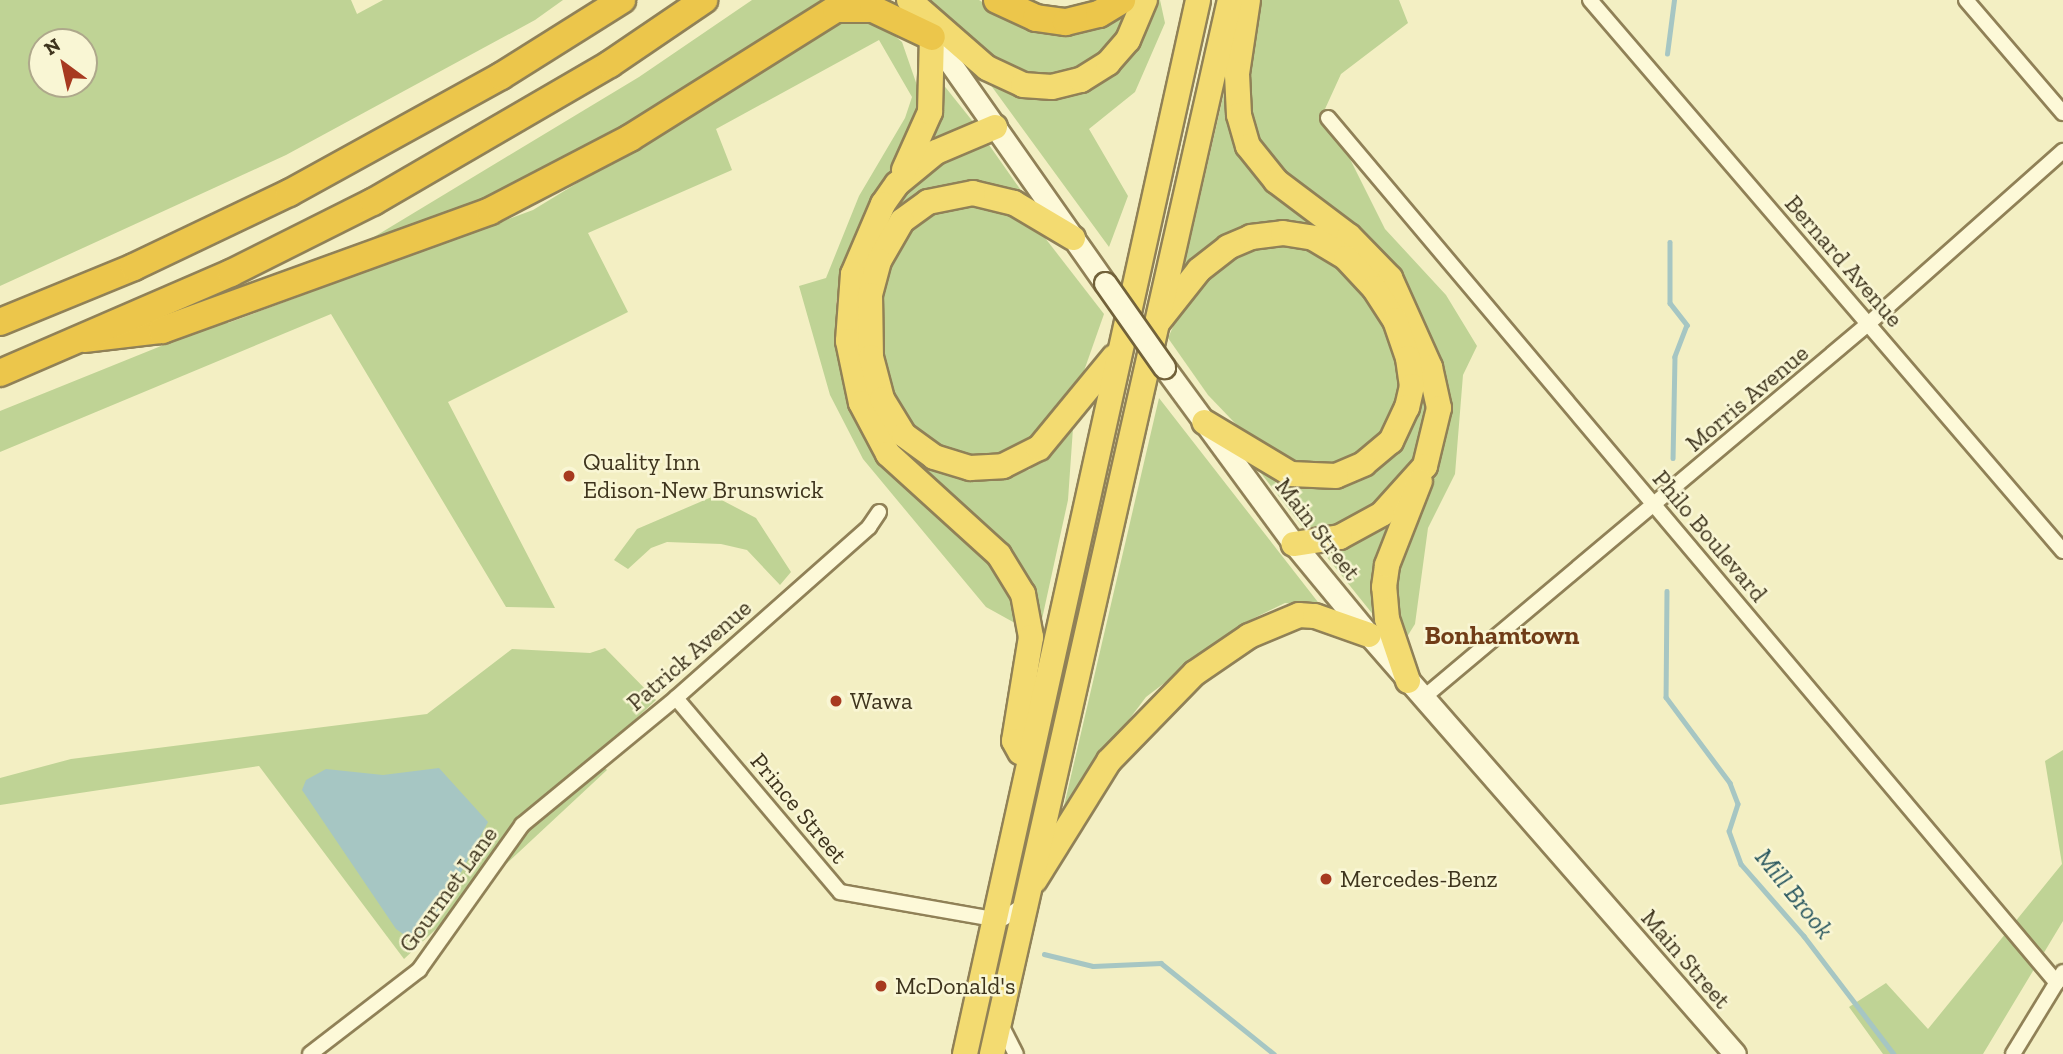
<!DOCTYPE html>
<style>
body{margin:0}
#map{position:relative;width:2063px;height:1054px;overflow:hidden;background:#f3efc3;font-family:"Zilla Slab",serif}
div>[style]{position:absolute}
.green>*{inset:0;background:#bfd395}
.water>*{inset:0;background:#a6c6c3}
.stream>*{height:4.5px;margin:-2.25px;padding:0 2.25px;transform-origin:2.25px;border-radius:2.25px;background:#a6c6c3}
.roads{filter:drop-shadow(2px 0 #908157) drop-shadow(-2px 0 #908157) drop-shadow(0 2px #908157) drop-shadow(0 -2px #908157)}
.minor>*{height:14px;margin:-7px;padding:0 7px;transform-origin:7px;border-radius:7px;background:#fdf9d8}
.secondary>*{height:21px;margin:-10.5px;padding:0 10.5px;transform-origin:10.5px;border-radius:10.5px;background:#fdf9d8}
.trunk>*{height:24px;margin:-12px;padding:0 12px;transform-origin:12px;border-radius:12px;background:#f3db71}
.motorway>*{height:26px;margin:-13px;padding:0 13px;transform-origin:13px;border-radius:13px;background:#ecc64b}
.bridges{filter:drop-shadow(2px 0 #72623a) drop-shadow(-2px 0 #72623a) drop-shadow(0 2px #72623a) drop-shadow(0 -2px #72623a)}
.secondary-bridge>*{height:21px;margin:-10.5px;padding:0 10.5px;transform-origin:10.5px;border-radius:10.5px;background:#fdf9d8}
.dots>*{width:19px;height:19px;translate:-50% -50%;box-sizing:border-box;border:4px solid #f9f6d4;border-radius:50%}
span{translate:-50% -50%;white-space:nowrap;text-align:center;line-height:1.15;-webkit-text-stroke:5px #f9f6d4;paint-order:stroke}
.street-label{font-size:24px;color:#3e341d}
.poi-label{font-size:24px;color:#3e341d}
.left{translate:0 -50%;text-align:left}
.neighbourhood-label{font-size:26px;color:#703c17;font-weight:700}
.water-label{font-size:26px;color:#2a5860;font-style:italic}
.north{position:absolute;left:28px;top:28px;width:70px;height:70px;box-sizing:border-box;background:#f9f6d4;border:2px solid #aea88b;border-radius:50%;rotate:327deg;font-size:19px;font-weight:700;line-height:28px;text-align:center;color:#3e341d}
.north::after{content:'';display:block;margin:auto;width:24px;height:32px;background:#a73a20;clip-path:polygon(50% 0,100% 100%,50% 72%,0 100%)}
</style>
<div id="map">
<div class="green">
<i style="clip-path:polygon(evenodd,0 0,351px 0,357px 14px,383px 0,563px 0,535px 20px,286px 155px,0 286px,0 0,42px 42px,84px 42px,84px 84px,42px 84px,42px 42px)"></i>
<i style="clip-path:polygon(752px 0,822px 0,664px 103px,524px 186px,364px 243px,639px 77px)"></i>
<i style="clip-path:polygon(928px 0,979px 0,1015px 22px,1129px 9px,1118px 34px,1092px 63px,1066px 74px,1036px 77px,1013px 72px,973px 45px)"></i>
<i style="clip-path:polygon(1155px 0,1160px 0,1165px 23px,1135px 92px,1089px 129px,1128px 196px,1109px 247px,979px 69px,1044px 98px,1077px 94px,1103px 81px,1126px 59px)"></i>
<i style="clip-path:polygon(1257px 0,1399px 0,1408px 23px,1341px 74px,1325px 109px,1385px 229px,1446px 295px,1477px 346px,1463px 375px,1455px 474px,1428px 528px,1415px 624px,1405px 640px,1396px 583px,1449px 410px,1428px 330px,1395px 268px,1264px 158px,1249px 105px,1244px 58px)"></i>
<i style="clip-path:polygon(878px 22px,902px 42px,921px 97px,916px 123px,859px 240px,836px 302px,838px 354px,857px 417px,887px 472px,998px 567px,1022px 627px,986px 607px,863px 459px,830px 395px,799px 286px,826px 278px,859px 196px,905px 118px,912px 97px,879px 40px,716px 129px,732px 170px,588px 233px,628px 312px,448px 402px,555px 608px,506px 607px,331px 314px,0 452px,0 411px,223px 321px,228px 323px,533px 210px,838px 24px)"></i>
<i style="clip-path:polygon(942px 83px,974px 123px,921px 156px)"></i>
<i style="clip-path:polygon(1226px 84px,1236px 132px,1330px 234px,1261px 224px,1207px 246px,1184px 267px)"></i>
<i style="clip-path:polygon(987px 142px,1034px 209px,971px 185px,875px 240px,887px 211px,922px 171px)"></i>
<i style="clip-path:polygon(956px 202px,1000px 205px,1042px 234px,1104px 314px,1078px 388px,1040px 437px,1000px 457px,970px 459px,941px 451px,915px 433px,887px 386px,877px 321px,889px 255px,923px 214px)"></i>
<i style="clip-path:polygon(1271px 242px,1300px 244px,1354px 277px,1391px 330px,1403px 393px,1383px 435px,1345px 463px,1300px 469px,1254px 443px,1208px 395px,1168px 338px,1181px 309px,1221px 261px)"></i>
<i style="clip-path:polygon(1425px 397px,1421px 444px,1390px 497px,1340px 529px,1307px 533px,1257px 468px,1309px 487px,1362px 479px,1409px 434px)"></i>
<i style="clip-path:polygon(1159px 398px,1321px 606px,1285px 603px,1242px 624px,1146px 697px,1064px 806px)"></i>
<i style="clip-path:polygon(1073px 428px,1068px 500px,1037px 642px,1011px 559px,984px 525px,903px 450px,969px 479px,1029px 470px)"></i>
<i style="clip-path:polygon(714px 496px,756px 518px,791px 572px,780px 585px,747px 550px,721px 544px,667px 542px,651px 548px,628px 569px,614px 560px,637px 529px)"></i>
<i style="clip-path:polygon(1407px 498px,1375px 617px,1322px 551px,1367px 537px)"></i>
<i style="clip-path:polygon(605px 648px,656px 700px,595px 757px,607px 770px,404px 959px,259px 766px,0 805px,0 778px,71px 759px,427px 714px,512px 649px,590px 653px)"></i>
<i style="clip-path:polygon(2063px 750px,2063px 921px,1983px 1054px,1883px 1054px,1849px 1007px,1886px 983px,1928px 1029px,2062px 864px,2045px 761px)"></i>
</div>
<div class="water">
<i style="clip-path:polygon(439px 768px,488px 822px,441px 910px,427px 931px,413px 941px,396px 929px,302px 790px,306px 780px,326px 769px,383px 775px)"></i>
</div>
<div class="stream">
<i style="left:1667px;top:54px;width:54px;rotate:-82.6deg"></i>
<i style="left:1670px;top:242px;width:61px;rotate:90deg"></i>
<i style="left:1670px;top:303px;width:28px;rotate:52deg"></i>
<i style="left:1687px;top:325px;width:34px;rotate:111deg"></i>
<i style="left:1675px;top:357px;width:101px;rotate:91.1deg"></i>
<i style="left:1667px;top:591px;width:106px;rotate:90.5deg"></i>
<i style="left:1666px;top:697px;width:107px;rotate:53.3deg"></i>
<i style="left:1730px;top:783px;width:22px;rotate:69deg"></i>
<i style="left:1738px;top:804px;width:28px;rotate:108deg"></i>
<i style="left:1729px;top:831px;width:35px;rotate:70deg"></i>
<i style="left:1741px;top:864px;width:96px;rotate:48.8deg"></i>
<i style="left:1804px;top:936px;width:148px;rotate:52.7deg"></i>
<i style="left:1044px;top:954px;width:50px;rotate:13.8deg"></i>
<i style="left:1093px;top:966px;width:68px;rotate:-2.5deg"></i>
<i style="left:1161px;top:963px;width:145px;rotate:38.8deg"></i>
</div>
<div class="roads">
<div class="minor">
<i style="left:1590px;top:0;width:726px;rotate:49.36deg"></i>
<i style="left:1966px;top:0;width:149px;rotate:49.4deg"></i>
<i style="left:1328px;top:118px;width:1131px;rotate:49.88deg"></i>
<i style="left:676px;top:698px;width:254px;rotate:49.8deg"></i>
<i style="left:840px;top:892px;width:155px;rotate:10deg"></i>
<i style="left:993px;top:919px;width:11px;rotate:-5deg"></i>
<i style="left:1004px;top:918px;width:24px;rotate:-33deg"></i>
<i style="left:1423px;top:698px;width:581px;rotate:-40.05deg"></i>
<i style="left:1868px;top:324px;width:261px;rotate:-41.6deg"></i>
<i style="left:999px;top:1021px;width:37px;rotate:63deg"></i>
<i style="left:310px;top:1054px;width:138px;rotate:-37.6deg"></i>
<i style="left:419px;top:970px;width:178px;rotate:-54.6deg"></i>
<i style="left:522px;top:825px;width:200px;rotate:-39.5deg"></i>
<i style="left:676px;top:698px;width:258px;rotate:-41.5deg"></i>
<i style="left:869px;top:527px;width:18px;rotate:-56deg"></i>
<i style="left:2013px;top:1054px;width:96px;rotate:-58.6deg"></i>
</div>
<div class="secondary">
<i style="left:927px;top:30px;width:309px;rotate:54.9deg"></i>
<i style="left:1164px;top:367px;width:220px;rotate:53.7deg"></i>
<i style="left:1294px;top:544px;width:118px;rotate:50.5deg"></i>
<i style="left:1369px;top:635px;width:556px;rotate:48.86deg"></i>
</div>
<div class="trunk">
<i style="left:909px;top:0;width:103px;rotate:41.1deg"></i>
<i style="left:987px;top:68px;width:40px;rotate:25deg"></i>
<i style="left:1023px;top:85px;width:29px;rotate:4deg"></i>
<i style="left:1052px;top:87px;width:30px;rotate:-14deg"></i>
<i style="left:1081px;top:80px;width:32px;rotate:-32deg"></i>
<i style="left:1108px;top:63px;width:30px;rotate:-49deg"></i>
<i style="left:1128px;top:40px;width:43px;rotate:-67deg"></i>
<i style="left:1248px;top:0;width:75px;rotate:98.5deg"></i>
<i style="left:1237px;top:74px;width:41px;rotate:87.2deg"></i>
<i style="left:1239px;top:115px;width:32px;rotate:74deg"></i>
<i style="left:1248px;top:146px;width:45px;rotate:51.3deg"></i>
<i style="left:1276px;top:181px;width:91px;rotate:37deg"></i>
<i style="left:1349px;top:236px;width:59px;rotate:45.7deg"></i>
<i style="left:1390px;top:278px;width:98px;rotate:65.8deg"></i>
<i style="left:1430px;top:367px;width:42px;rotate:77.6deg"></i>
<i style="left:1439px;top:408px;width:60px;rotate:103.6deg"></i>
<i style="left:1425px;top:466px;width:64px;rotate:131.9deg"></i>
<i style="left:1382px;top:514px;width:48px;rotate:151.3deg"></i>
<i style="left:1340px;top:537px;width:47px;rotate:171.3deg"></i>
<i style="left:995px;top:127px;width:64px;rotate:157deg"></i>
<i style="left:936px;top:152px;width:50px;rotate:140.6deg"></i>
<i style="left:897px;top:184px;width:24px;rotate:125deg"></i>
<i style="left:883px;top:204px;width:76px;rotate:113.2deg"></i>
<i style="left:853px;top:274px;width:67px;rotate:94.3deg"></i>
<i style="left:848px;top:341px;width:63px;rotate:78.2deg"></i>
<i style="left:861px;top:403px;width:58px;rotate:62.1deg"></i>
<i style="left:888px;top:454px;width:150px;rotate:42.3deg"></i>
<i style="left:999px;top:555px;width:46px;rotate:58.4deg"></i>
<i style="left:1023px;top:594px;width:44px;rotate:79.5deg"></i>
<i style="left:1031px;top:637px;width:105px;rotate:99.3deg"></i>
<i style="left:1014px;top:741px;width:13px;rotate:61deg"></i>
<i style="left:904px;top:170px;width:64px;rotate:-65.9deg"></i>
<i style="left:930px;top:112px;width:75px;rotate:-88.5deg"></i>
<i style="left:1073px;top:238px;width:69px;rotate:-149.3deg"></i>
<i style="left:1014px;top:203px;width:42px;rotate:-166.3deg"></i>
<i style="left:973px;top:193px;width:46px;rotate:168.7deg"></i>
<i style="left:928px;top:202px;width:32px;rotate:144deg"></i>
<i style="left:902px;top:221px;width:46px;rotate:119.9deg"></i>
<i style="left:879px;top:261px;width:35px;rotate:105deg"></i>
<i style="left:870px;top:295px;width:62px;rotate:89.1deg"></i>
<i style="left:871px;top:357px;width:43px;rotate:75.3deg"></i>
<i style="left:882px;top:399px;width:42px;rotate:58.6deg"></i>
<i style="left:904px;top:435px;width:37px;rotate:36deg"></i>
<i style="left:934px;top:457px;width:38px;rotate:17deg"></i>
<i style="left:970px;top:468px;width:33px;rotate:-3deg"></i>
<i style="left:1003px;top:466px;width:40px;rotate:-26.6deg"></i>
<i style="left:1039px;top:448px;width:118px;rotate:-50.5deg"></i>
<i style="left:1158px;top:322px;width:66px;rotate:-51.7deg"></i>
<i style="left:1199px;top:270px;width:37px;rotate:-38deg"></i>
<i style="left:1228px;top:247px;width:25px;rotate:-23deg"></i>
<i style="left:1251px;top:237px;width:32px;rotate:-7deg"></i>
<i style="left:1283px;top:233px;width:30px;rotate:9deg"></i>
<i style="left:1313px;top:238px;width:39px;rotate:31deg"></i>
<i style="left:1346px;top:258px;width:41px;rotate:47deg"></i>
<i style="left:1374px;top:288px;width:38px;rotate:57deg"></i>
<i style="left:1395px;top:320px;width:40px;rotate:71.1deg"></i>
<i style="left:1408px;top:358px;width:28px;rotate:82deg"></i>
<i style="left:1412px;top:386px;width:22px;rotate:103deg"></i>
<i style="left:1407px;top:407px;width:38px;rotate:115deg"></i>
<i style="left:1391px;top:441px;width:35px;rotate:140deg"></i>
<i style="left:1364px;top:464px;width:30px;rotate:157deg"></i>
<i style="left:1336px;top:476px;width:45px;rotate:-177.5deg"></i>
<i style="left:1291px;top:474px;width:101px;rotate:-149.1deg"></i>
<i style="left:1408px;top:681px;width:65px;rotate:-108.7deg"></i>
<i style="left:1387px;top:619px;width:32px;rotate:-95deg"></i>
<i style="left:1384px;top:587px;width:22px;rotate:-82deg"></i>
<i style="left:1387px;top:565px;width:90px;rotate:-68.6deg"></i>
<i style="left:1035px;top:880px;width:140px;rotate:-58.1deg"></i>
<i style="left:1109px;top:761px;width:123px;rotate:-45.7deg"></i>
<i style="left:1195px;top:673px;width:65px;rotate:-34.4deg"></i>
<i style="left:1249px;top:636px;width:54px;rotate:-22.8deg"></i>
<i style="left:1299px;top:615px;width:16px;rotate:4deg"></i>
<i style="left:1315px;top:616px;width:57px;rotate:19.4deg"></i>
<i style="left:965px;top:1054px;width:1079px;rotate:-77.53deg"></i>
<i style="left:992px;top:1054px;width:1081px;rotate:-77.28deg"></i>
</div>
<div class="motorway">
<i style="left:997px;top:0;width:43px;rotate:24.8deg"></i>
<i style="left:1036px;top:18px;width:30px;rotate:8deg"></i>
<i style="left:1066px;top:22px;width:34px;rotate:-14deg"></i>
<i style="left:1099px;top:14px;width:27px;rotate:-31deg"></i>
<i style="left:0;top:322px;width:145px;rotate:-22.3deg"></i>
<i style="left:134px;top:267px;width:172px;rotate:-25.5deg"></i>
<i style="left:289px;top:193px;width:242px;rotate:-28.9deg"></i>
<i style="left:501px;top:76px;width:143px;rotate:-32.1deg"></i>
<i style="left:84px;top:339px;width:79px;rotate:-6.6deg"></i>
<i style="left:162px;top:330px;width:349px;rotate:-19.9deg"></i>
<i style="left:490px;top:211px;width:158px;rotate:-27.5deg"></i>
<i style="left:630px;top:138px;width:243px;rotate:-32.1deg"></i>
<i style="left:836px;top:9px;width:37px"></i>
<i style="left:873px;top:9px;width:65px;rotate:25.4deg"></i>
<i style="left:0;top:373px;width:252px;rotate:-23.4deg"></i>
<i style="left:231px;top:273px;width:159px;rotate:-26.6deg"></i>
<i style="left:373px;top:202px;width:274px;rotate:-30.2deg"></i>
<i style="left:610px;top:64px;width:114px;rotate:-34.2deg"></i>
</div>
</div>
<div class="bridges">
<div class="secondary-bridge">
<i style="left:1105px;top:283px;width:103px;rotate:54.9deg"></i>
</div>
</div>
<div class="dots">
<i style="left:569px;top:476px;background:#a73a20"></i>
<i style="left:836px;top:701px;background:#a73a20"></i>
<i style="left:1326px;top:879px;background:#a73a20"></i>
<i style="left:881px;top:986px;background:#a73a20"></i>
</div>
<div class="street-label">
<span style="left:1844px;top:261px;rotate:49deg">Bernard Avenue</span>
<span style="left:1747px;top:398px;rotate:-40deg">Morris Avenue</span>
<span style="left:1318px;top:529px;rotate:52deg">Main Street</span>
<span style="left:1710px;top:536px;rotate:50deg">Philo Boulevard</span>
<span style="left:689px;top:655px;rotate:-41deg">Patrick Avenue</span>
<span style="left:799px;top:808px;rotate:50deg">Prince Street</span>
<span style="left:448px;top:889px;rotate:-54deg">Gourmet Lane</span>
<span style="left:1686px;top:959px;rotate:49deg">Main Street</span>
</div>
<div class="poi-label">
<span class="left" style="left:583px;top:476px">Quality Inn<br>Edison-New Brunswick</span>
<span class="left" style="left:850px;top:701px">Wawa</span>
<span class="left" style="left:1340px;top:879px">Mercedes-Benz</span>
<span class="left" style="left:895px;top:986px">McDonald's</span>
</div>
<div class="neighbourhood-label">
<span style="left:1502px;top:636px">Bonhamtown</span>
</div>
<div class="water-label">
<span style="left:1794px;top:894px;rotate:51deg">Mill Brook</span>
</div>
<div class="north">N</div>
</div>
